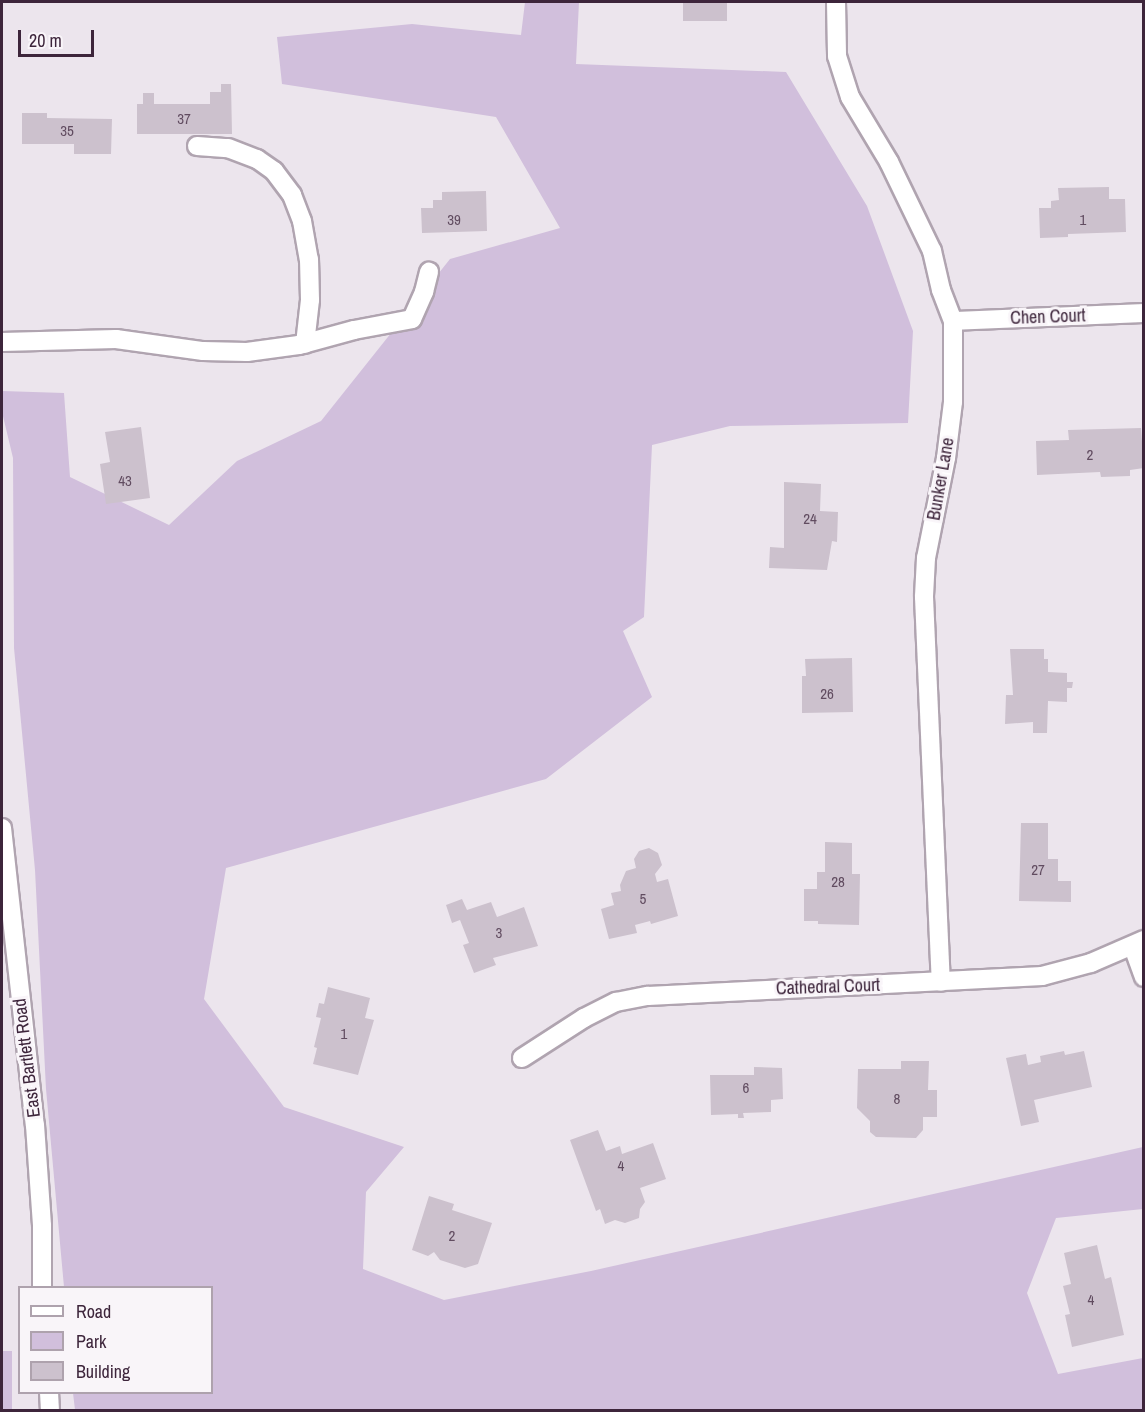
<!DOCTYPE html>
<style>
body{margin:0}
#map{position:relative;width:1145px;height:1412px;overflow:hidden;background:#ece5ed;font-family:"Archivo Narrow",sans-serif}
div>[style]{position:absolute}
.green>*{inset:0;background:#d1bfdc;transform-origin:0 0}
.building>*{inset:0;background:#ccc1cd;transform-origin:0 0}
.roads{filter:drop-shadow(2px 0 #b0a4b0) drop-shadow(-2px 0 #b0a4b0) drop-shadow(0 2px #b0a4b0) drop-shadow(0 -2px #b0a4b0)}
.minor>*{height:18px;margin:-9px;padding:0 9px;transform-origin:9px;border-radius:9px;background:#fff}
span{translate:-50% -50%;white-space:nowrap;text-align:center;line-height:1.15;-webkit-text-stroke:6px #f9f5f9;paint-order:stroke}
.number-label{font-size:15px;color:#614c60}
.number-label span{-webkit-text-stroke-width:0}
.street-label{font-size:18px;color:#3d253b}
.frame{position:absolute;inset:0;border:3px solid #3d253b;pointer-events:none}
.legend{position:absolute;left:18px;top:1286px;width:195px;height:108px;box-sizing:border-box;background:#f9f5f9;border:2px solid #aea2ad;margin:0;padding:8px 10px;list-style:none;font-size:18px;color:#3d253b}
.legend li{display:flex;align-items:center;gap:12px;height:30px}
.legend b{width:30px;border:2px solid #aea2ad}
.scale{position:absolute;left:18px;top:30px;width:76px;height:27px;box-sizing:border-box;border:3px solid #3d253b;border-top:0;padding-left:8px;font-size:18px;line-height:21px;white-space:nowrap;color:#3d253b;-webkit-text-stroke:4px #f9f5f9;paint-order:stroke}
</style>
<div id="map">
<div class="green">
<i style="clip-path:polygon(525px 2px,579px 2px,576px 64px,786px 72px,867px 206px,913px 331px,908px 423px,730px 426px,652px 445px,644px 617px,623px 631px,652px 697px,546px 779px,226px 868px,204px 999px,284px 1107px,404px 1147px,366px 1192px,363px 1269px,444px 1300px,591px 1271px,1143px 1147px,1143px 1209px,1056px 1218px,1027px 1293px,1058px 1374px,1143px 1358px,1143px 1410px,75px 1410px,73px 1393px,212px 1392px,212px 1288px,64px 1287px,46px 1089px,35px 870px,14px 648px,13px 458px,2px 412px,2px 391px,64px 393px,70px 477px,169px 525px,237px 461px,321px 421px,450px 259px,560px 228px,496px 117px,282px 84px,277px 37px,412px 24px,521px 35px)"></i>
<i style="left:12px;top:1351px;width:59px;height:12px;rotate:90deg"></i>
</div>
<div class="building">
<i style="left:683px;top:2px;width:44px;height:19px"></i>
<i style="clip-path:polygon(221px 84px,231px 84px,232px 134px,137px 134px,137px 104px,143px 104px,143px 93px,154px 93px,154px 104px,210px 104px,210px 92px,221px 92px)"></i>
<i style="clip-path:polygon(22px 113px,47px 113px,47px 118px,112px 119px,111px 154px,74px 154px,74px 144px,22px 144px)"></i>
<i style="clip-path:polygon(1109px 187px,1109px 199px,1125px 199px,1126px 232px,1068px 234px,1068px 237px,1040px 238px,1039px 208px,1051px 208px,1051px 201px,1059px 200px,1058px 188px)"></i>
<i style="clip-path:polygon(486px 191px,487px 231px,422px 233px,421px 208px,433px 208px,433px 200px,442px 200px,442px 192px)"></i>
<i style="clip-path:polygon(141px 427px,150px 498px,106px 504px,100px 464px,110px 462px,105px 432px)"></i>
<i style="clip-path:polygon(1141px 428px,1144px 468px,1130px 470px,1130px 476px,1101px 477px,1100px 472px,1037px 475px,1036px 441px,1069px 440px,1068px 430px)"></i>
<i style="clip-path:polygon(784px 482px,821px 484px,820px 511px,838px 512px,837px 542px,832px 541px,827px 570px,769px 568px,770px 547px,784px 548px)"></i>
<i style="clip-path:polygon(1010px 649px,1044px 649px,1044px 659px,1048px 659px,1048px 672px,1067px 673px,1067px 682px,1073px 682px,1072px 688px,1067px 688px,1067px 702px,1048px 701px,1047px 733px,1033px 733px,1033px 722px,1005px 724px,1006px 695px,1013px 695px)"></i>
<i style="clip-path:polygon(852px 658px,853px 712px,802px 713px,802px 676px,806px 676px,805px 659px)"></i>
<i style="clip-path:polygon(1021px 823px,1048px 823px,1048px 859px,1058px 859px,1058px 881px,1071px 881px,1071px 902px,1019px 901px)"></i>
<i style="clip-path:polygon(825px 842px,852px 843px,852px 874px,860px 874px,859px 925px,818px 924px,818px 921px,804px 921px,804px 889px,817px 889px,817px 872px,825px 872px)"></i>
<i style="clip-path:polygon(649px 848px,658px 853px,662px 865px,655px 874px,657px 882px,668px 879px,678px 916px,651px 924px,650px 921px,635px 925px,637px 933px,609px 939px,601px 909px,614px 905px,611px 893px,621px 891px,620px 885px,626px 871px,636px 868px,634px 859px,639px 851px)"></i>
<i style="clip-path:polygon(462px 899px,467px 910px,491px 902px,497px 917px,524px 907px,538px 946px,493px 958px,496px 965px,474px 973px,463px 945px,469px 943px,460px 920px,452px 923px,446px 905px)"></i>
<i style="clip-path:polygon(328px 987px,370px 998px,365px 1018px,374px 1020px,358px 1075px,313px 1064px,317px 1048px,314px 1047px,321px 1018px,316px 1017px,319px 1003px,324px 1004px)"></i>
<i style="clip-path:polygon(1064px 1051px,1065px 1055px,1084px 1051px,1092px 1087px,1034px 1100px,1039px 1122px,1021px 1126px,1006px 1058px,1026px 1054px,1028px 1065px,1041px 1062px,1040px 1056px)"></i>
<i style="clip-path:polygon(901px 1061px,929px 1061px,928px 1090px,937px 1090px,937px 1117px,923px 1117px,923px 1130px,916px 1138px,876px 1137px,870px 1132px,870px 1121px,857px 1108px,858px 1069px,901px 1069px)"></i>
<i style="clip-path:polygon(754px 1067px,782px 1068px,783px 1099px,771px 1100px,771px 1112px,743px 1113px,744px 1118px,738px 1118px,738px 1114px,711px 1115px,710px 1075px,754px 1075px)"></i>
<i style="clip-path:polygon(598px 1130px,606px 1151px,620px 1146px,622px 1154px,653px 1143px,666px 1179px,640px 1188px,645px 1202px,640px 1209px,639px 1218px,625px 1223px,615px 1220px,605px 1224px,600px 1209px,596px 1211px,570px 1140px)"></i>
<i style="clip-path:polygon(429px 1196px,454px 1204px,452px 1210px,492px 1223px,478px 1264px,465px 1268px,440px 1260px,434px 1252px,428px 1256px,412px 1250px)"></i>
<i style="clip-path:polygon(1097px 1245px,1105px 1279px,1111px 1277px,1124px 1335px,1072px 1347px,1065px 1315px,1070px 1314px,1063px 1286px,1071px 1284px,1064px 1253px)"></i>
</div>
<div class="roads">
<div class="minor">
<i style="left:836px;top:2px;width:54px;rotate:88.9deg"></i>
<i style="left:837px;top:56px;width:43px;rotate:72.4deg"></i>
<i style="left:850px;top:97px;width:76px;rotate:59deg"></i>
<i style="left:889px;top:162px;width:99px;rotate:64.2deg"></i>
<i style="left:932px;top:251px;width:40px;rotate:77deg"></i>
<i style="left:941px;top:290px;width:33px;rotate:69deg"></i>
<i style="left:953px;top:321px;width:81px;rotate:90deg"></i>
<i style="left:953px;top:402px;width:56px;rotate:97.1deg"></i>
<i style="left:946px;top:458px;width:102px;rotate:101.3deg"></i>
<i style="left:926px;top:558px;width:39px;rotate:93deg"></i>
<i style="left:924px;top:597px;width:385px;rotate:87.5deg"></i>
<i style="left:197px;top:146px;width:31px;rotate:4deg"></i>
<i style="left:228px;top:148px;width:31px;rotate:21deg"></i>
<i style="left:257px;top:159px;width:21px;rotate:35deg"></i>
<i style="left:274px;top:171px;width:30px;rotate:53deg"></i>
<i style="left:292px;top:195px;width:28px;rotate:69deg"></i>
<i style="left:302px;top:221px;width:39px;rotate:80deg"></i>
<i style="left:309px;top:259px;width:41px;rotate:88.6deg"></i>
<i style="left:310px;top:300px;width:44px;rotate:96.5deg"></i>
<i style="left:953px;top:321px;width:191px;rotate:-2.4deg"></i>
<i style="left:2px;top:342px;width:114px;rotate:-1.5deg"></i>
<i style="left:116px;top:339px;width:88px;rotate:7.9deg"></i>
<i style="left:203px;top:351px;width:44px;rotate:1.3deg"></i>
<i style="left:247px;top:352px;width:52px;rotate:-7.7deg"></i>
<i style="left:299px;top:345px;width:57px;rotate:-15.3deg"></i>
<i style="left:354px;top:330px;width:59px;rotate:-10.7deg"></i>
<i style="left:412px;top:319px;width:30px;rotate:-66deg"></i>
<i style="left:424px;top:292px;width:21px;rotate:-76deg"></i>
<i style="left:2px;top:828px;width:299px;rotate:83.7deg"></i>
<i style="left:35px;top:1125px;width:101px;rotate:86deg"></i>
<i style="left:42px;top:1226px;width:62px;rotate:90deg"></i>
<i style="left:1133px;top:947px;width:32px;rotate:70deg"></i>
<i style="left:522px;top:1058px;width:74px;rotate:-32.8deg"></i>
<i style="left:584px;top:1018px;width:36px;rotate:-27deg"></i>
<i style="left:616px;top:1002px;width:33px;rotate:-11deg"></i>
<i style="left:648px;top:996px;width:395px;rotate:-2.9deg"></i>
<i style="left:1042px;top:976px;width:51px;rotate:-14.9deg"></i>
<i style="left:1091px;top:963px;width:58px;rotate:-23.5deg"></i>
<i style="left:49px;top:1392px;width:18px;rotate:87deg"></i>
</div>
</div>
<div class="number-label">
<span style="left:184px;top:119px">37</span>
<span style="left:67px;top:131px">35</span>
<span style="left:454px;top:220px">39</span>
<span style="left:1083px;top:220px">1</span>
<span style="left:1090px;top:455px">2</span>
<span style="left:125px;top:481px">43</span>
<span style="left:810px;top:519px">24</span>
<span style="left:827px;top:694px">26</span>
<span style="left:1038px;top:870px">27</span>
<span style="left:838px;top:882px">28</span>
<span style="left:643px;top:899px">5</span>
<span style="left:499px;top:933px">3</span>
<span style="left:344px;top:1034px">1</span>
<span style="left:746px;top:1088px">6</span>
<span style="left:897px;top:1099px">8</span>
<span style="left:621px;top:1166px">4</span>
<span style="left:452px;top:1236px">2</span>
<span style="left:1091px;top:1300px">4</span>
</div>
<div class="street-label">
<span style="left:1048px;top:317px;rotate:-2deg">Chen Court</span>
<span style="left:941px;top:479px;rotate:-80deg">Bunker Lane</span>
<span style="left:828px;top:987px;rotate:-2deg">Cathedral Court</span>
<span style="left:27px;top:1058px;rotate:-97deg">East Bartlett Road</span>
</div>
<div class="frame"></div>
<ul class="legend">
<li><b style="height:8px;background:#fff"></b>Road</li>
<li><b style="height:16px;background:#d1bfdc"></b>Park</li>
<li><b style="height:16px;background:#ccc1cd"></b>Building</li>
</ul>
<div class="scale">20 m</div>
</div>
